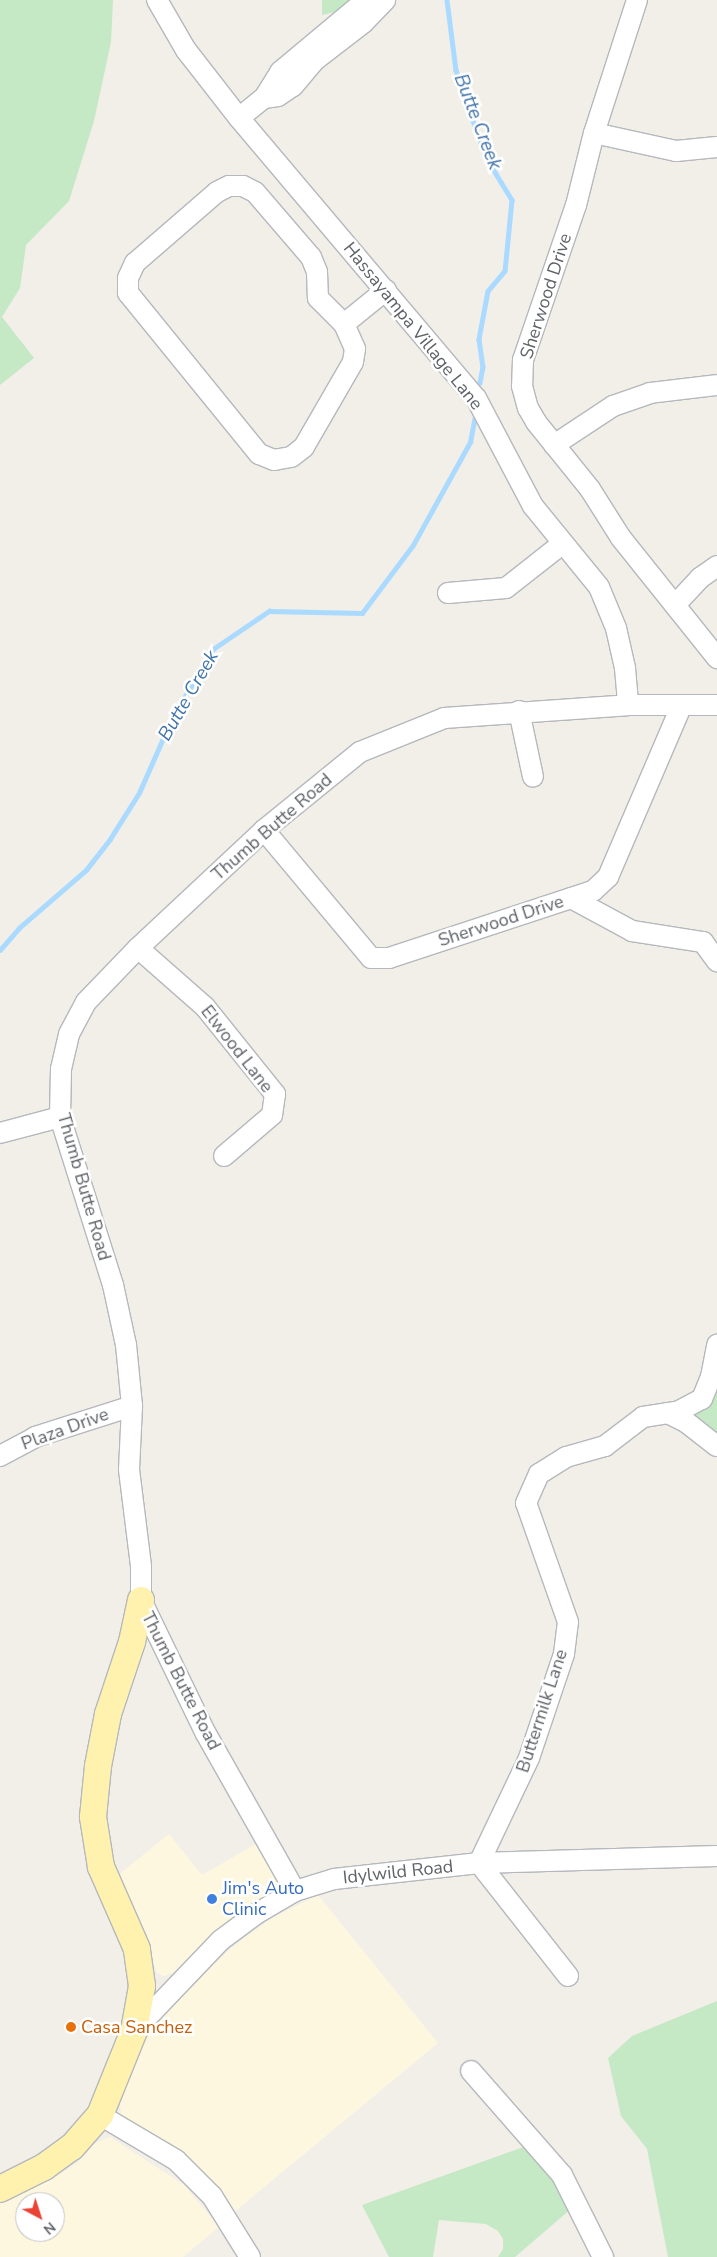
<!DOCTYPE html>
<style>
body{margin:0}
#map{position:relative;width:717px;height:2257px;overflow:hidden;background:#f1efe8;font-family:"Nunito Sans",sans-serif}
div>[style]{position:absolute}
.commercial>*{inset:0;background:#fef7e0}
.green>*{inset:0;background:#c5e8c5}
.stream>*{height:4.5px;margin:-2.25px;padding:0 2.25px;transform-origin:2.25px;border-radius:2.25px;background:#aadaff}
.roads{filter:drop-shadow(1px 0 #b5b8bc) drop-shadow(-1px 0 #b5b8bc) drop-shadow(0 1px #b5b8bc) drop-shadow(0 -1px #b5b8bc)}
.minor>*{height:20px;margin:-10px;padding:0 10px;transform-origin:10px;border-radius:10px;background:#fff}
.major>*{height:26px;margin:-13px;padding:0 13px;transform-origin:13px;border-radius:13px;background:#fff2af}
.dots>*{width:14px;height:14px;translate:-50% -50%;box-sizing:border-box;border:2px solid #fff;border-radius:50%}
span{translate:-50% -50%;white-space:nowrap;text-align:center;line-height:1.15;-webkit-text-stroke:5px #fff;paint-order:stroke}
.street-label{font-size:18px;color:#5f6368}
.shop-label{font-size:18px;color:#366cbe}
.left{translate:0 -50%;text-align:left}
.food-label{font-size:18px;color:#c56008}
.water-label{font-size:19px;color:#4174aa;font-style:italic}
.north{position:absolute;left:15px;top:2192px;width:50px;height:50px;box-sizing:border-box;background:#fff;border:1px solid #bfc1c3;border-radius:50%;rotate:140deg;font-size:14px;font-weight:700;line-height:20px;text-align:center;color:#5f6368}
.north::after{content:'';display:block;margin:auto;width:18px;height:22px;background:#ea4335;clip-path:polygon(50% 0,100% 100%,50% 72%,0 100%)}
</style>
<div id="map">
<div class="commercial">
<i style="clip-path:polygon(169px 1834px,202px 1875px,261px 1841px,281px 1879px,270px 1895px,206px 1940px,173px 1973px,164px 1976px,157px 1973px,145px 1935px,116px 1877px)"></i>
<i style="clip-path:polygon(318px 1895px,438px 2043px,233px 2213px,125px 2119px,121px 2114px,120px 2104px,143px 2040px,153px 2025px,230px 1949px,272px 1918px)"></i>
<i style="clip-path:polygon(evenodd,110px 2137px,184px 2185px,219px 2227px,183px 2257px,0 2257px,0 2204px,57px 2176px,77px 2163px,95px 2143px,110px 2137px,25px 2202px,55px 2202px,55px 2232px,25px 2232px,25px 2202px)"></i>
</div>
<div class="green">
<i style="clip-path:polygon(0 0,113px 0,111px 42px,94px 121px,69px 201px,26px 245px,20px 288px,2px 317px,34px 358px,0 385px)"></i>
<i style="clip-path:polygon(322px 0,361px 0,353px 8px,322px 15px)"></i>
<i style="clip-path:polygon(717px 1388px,717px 1440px,686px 1416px)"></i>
<i style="clip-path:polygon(717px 2001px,717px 2257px,668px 2257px,647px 2149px,621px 2116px,608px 2058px,632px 2036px)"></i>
<i style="clip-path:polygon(529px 2145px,559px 2181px,572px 2208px,515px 2257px,498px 2257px,503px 2249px,503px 2239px,498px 2231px,486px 2224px,439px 2220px,433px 2257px,389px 2257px,362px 2205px)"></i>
</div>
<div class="stream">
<i style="left:447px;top:0;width:71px;rotate:82.7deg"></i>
<i style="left:456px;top:70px;width:36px;rotate:72deg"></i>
<i style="left:467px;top:104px;width:59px;rotate:70deg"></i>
<i style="left:487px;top:159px;width:48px;rotate:58.6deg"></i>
<i style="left:512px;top:200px;width:71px;rotate:95.6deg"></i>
<i style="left:505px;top:271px;width:26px;rotate:130deg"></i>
<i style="left:488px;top:291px;width:49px;rotate:100.6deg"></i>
<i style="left:479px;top:339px;width:28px;rotate:82deg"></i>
<i style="left:483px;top:367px;width:16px;rotate:101deg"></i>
<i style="left:0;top:950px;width:29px;rotate:-49deg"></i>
<i style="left:19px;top:928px;width:89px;rotate:-40.9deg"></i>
<i style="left:86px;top:870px;width:39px;rotate:-52deg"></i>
<i style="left:110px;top:839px;width:54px;rotate:-57.8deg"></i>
<i style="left:139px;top:793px;width:80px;rotate:-66.3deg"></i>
<i style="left:171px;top:720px;width:82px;rotate:-59.4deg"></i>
<i style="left:213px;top:649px;width:68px;rotate:-34.2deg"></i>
<i style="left:269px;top:611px;width:93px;rotate:1.2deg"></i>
<i style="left:362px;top:613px;width:85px;rotate:-53.1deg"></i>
<i style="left:413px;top:545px;width:118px;rotate:-61deg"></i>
<i style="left:470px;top:442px;width:26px;rotate:-79deg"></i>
</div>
<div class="roads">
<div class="minor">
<i style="left:157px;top:0;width:58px;rotate:59.9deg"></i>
<i style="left:186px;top:50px;width:86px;rotate:52.1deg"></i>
<i style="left:239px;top:118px;width:367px;rotate:49.8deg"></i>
<i style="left:476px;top:398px;width:122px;rotate:62.2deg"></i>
<i style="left:533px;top:506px;width:104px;rotate:50.8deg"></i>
<i style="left:599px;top:587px;width:44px;rotate:67.5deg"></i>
<i style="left:616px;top:628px;width:41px;rotate:77.3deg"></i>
<i style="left:625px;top:668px;width:37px;rotate:85deg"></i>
<i style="left:637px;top:0;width:140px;rotate:107.9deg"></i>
<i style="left:594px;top:133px;width:74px;rotate:104deg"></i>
<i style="left:576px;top:205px;width:164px;rotate:108.9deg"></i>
<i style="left:523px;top:360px;width:26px;rotate:92deg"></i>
<i style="left:522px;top:386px;width:23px;rotate:75deg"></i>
<i style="left:528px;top:408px;width:16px;rotate:60deg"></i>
<i style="left:536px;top:422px;width:86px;rotate:51.1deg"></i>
<i style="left:590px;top:489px;width:58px;rotate:57.7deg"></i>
<i style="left:621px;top:538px;width:154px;rotate:51.3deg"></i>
<i style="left:264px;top:98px;width:14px;rotate:-8deg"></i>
<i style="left:278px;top:96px;width:18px;rotate:-34deg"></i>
<i style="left:293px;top:86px;width:34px;rotate:-50deg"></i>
<i style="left:315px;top:60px;width:61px;rotate:-37.6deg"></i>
<i style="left:363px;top:23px;width:32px;rotate:-46deg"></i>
<i style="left:239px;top:118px;width:32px;rotate:-39deg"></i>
<i style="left:264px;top:98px;width:31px;rotate:-58deg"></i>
<i style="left:280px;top:72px;width:112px;rotate:-39.9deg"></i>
<i style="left:594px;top:133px;width:84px;rotate:12.4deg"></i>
<i style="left:676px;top:151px;width:41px;rotate:-5.6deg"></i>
<i style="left:344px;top:324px;width:27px;rotate:66deg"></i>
<i style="left:355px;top:349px;width:13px;rotate:99deg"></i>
<i style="left:353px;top:362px;width:98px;rotate:120deg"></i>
<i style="left:304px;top:447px;width:16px;rotate:142deg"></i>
<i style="left:291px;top:457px;width:17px;rotate:170deg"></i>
<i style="left:274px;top:460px;width:16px;rotate:-158deg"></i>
<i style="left:259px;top:454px;width:208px;rotate:-129.1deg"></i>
<i style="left:128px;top:293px;width:15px;rotate:-90deg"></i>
<i style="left:128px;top:278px;width:17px;rotate:-65deg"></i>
<i style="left:135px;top:263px;width:108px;rotate:-40.9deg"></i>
<i style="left:217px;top:192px;width:13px;rotate:-27deg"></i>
<i style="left:229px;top:186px;width:14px"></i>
<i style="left:243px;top:186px;width:13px;rotate:27deg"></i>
<i style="left:255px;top:192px;width:86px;rotate:49.3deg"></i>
<i style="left:311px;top:257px;width:16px;rotate:68deg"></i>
<i style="left:317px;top:272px;width:26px;rotate:88deg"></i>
<i style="left:318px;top:298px;width:37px;rotate:45deg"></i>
<i style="left:344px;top:324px;width:54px;rotate:-39deg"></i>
<i style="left:554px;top:445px;width:71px;rotate:-33.5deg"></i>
<i style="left:613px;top:406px;width:39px;rotate:-19deg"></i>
<i style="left:650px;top:393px;width:67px;rotate:-6.8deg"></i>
<i style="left:448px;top:593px;width:58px;rotate:-4.9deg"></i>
<i style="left:506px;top:588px;width:71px;rotate:-38.2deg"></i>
<i style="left:675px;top:605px;width:37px;rotate:-47deg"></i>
<i style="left:700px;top:578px;width:21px;rotate:-35deg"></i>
<i style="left:519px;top:711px;width:67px;rotate:78deg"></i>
<i style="left:264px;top:830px;width:167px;rotate:50.1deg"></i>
<i style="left:371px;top:958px;width:18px"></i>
<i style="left:389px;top:958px;width:215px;rotate:-18.2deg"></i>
<i style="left:593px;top:891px;width:21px;rotate:-43deg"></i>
<i style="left:608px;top:877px;width:185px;rotate:-66.8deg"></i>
<i style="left:571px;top:898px;width:69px;rotate:28.4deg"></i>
<i style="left:632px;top:931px;width:72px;rotate:8.8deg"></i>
<i style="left:703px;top:942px;width:24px;rotate:54deg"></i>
<i style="left:138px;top:948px;width:89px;rotate:41.4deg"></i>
<i style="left:205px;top:1007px;width:112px;rotate:51.2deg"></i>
<i style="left:275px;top:1094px;width:21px;rotate:98deg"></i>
<i style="left:272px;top:1115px;width:63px;rotate:139.5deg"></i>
<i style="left:0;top:1133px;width:62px;rotate:-14.9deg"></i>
<i style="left:668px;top:1413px;width:20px;rotate:27deg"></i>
<i style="left:686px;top:1422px;width:39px;rotate:38deg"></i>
<i style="left:0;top:1456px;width:40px;rotate:-28deg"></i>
<i style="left:35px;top:1437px;width:102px;rotate:-17.7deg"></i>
<i style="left:295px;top:1891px;width:180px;rotate:-119.5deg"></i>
<i style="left:206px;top:1734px;width:149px;rotate:-115.9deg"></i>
<i style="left:141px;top:1600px;width:34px;rotate:-90deg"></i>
<i style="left:141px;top:1566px;width:97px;rotate:-97.1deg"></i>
<i style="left:129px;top:1470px;width:64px;rotate:-87.3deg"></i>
<i style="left:132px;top:1406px;width:61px;rotate:-95.6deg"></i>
<i style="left:126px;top:1345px;width:61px;rotate:-102.2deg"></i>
<i style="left:113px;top:1285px;width:176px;rotate:-107.5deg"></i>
<i style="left:60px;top:1117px;width:48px;rotate:-88.8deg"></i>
<i style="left:61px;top:1069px;width:36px;rotate:-77deg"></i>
<i style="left:69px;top:1034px;width:36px;rotate:-62deg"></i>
<i style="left:86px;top:1002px;width:75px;rotate:-46.1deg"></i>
<i style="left:138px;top:948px;width:173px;rotate:-43.1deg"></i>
<i style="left:264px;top:830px;width:124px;rotate:-39.1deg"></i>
<i style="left:360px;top:752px;width:91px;rotate:-22deg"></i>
<i style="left:444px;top:718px;width:184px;rotate:-4deg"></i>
<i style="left:628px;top:705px;width:89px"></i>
<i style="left:568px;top:1976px;width:144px;rotate:-128.2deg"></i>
<i style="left:479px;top:1863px;width:116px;rotate:-64.5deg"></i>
<i style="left:529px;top:1758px;width:110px;rotate:-71.4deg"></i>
<i style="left:564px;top:1654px;width:32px;rotate:-83deg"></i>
<i style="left:568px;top:1622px;width:126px;rotate:-109.4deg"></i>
<i style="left:526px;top:1503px;width:32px;rotate:-66deg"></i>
<i style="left:539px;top:1474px;width:32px;rotate:-32deg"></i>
<i style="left:566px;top:1457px;width:41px;rotate:-15.8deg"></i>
<i style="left:605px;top:1446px;width:48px;rotate:-37.3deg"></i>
<i style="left:643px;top:1417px;width:36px;rotate:-9deg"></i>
<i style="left:679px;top:1411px;width:26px;rotate:-28deg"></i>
<i style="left:702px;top:1399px;width:24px;rotate:-68deg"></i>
<i style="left:711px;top:1377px;width:33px;rotate:-79deg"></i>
<i style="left:134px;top:2031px;width:126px;rotate:-46.3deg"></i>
<i style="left:221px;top:1940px;width:44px;rotate:-36.6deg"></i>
<i style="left:256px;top:1914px;width:45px;rotate:-30.5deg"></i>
<i style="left:295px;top:1891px;width:41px;rotate:-17.1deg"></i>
<i style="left:334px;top:1879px;width:146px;rotate:-6.3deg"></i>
<i style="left:479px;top:1863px;width:238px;rotate:-1.7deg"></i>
<i style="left:471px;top:2071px;width:138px;rotate:48.8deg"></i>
<i style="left:562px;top:2175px;width:92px;rotate:63.4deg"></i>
<i style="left:100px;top:2115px;width:88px;rotate:30.6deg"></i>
<i style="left:176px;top:2160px;width:51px;rotate:45deg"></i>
<i style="left:212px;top:2196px;width:72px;rotate:58.1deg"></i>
</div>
<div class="major">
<i style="left:0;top:2189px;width:49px;rotate:-26.6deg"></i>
<i style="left:44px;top:2167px;width:34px;rotate:-36deg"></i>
<i style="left:72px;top:2147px;width:43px;rotate:-48.8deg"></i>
<i style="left:100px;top:2115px;width:91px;rotate:-68deg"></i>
<i style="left:134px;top:2031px;width:46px;rotate:-79.9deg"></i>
<i style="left:142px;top:1986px;width:37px;rotate:-98deg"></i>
<i style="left:137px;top:1949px;width:90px;rotate:-113.7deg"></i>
<i style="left:101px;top:1867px;width:51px;rotate:-99.1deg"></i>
<i style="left:93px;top:1817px;width:51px;rotate:-84.4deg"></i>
<i style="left:98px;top:1766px;width:53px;rotate:-79.1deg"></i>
<i style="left:108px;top:1714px;width:76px;rotate:-71.6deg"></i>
<i style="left:132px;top:1642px;width:43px;rotate:-77.9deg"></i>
</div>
</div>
<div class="dots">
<i style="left:212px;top:1899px;background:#3f7fe0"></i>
<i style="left:71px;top:2027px;background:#e8710a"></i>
</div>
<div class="street-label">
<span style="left:546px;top:296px;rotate:-72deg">Sherwood Drive</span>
<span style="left:413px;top:326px;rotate:51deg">Hassayampa Village Lane</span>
<span style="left:272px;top:827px;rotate:-41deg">Thumb Butte Road</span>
<span style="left:501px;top:921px;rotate:-18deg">Sherwood Drive</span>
<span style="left:237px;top:1049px;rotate:52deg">Elwood Lane</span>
<span style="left:84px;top:1187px;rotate:74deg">Thumb Butte Road</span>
<span style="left:65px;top:1429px;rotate:-20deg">Plaza Drive</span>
<span style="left:181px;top:1681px;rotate:63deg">Thumb Butte Road</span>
<span style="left:542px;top:1711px;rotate:-72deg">Buttermilk Lane</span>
<span style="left:398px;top:1872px;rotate:-6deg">Idylwild Road</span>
</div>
<div class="shop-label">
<span class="left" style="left:222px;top:1899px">Jim's Auto<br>Clinic</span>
</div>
<div class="food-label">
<span class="left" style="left:81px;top:2027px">Casa Sanchez</span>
</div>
<div class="water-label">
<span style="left:477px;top:122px;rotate:69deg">Butte Creek</span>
<span style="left:189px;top:696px;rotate:-60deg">Butte Creek</span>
</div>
<div class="north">N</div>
</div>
